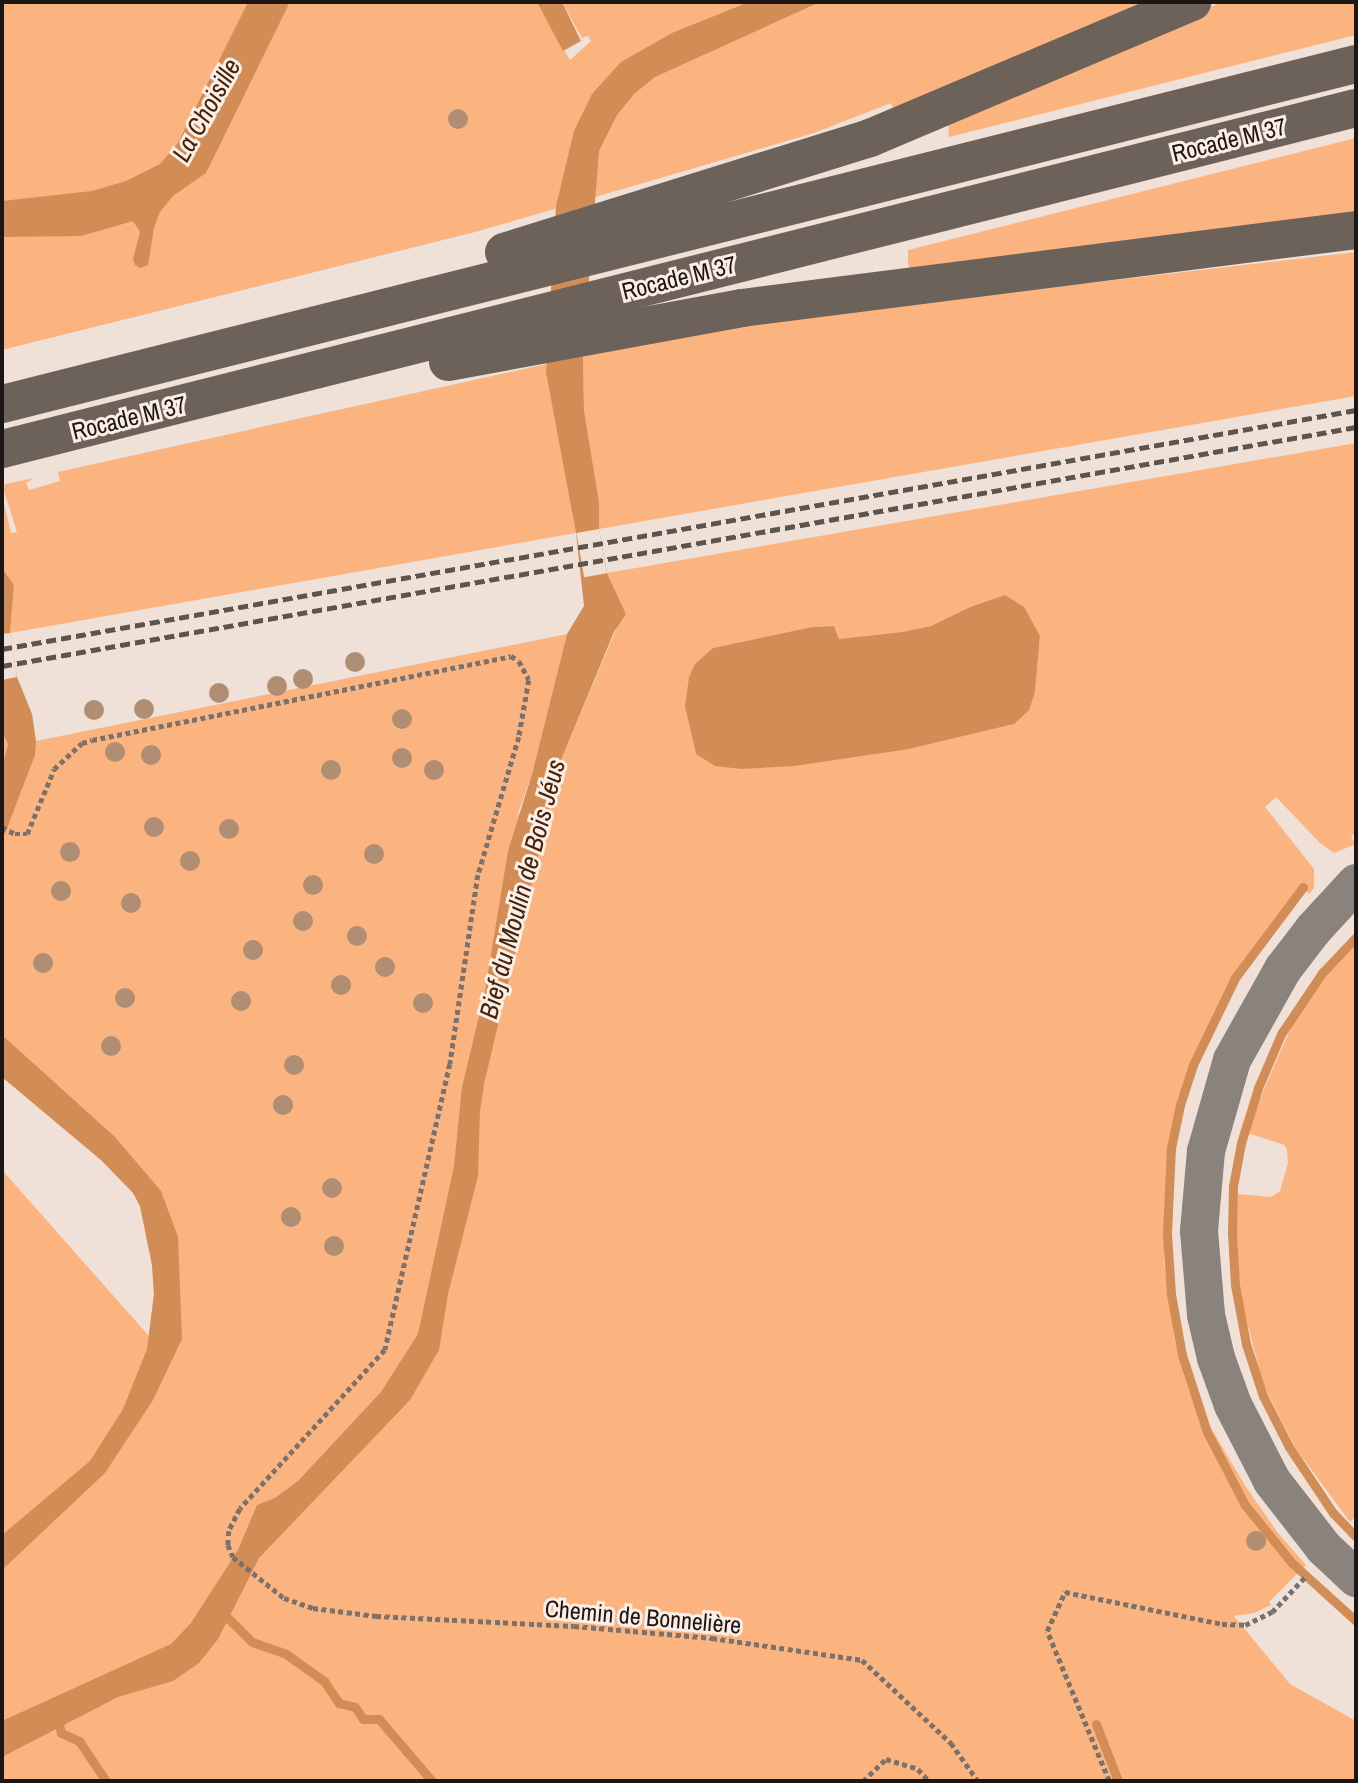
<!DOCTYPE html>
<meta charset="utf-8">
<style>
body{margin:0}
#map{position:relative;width:1358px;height:1783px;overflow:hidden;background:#efe1d8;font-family:"Archivo Narrow",sans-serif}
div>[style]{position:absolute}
.green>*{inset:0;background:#fbb47f}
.water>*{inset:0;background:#d28c55}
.pier>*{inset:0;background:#efe1d8;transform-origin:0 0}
.stream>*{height:9px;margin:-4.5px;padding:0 4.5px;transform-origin:4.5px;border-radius:4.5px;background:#d28c55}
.path>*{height:4.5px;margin-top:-2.25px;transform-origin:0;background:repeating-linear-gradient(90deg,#7b726d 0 5px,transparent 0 8.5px)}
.secondary>*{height:38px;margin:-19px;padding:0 19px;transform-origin:19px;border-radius:19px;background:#8a827c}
.trunk>*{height:38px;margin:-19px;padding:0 19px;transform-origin:19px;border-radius:19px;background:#6c625a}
.rail>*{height:5px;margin-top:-2.5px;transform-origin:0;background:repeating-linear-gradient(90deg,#5c544f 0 10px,transparent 0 15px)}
.trees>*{width:20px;height:20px;margin:-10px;border-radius:50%;background:#af8e74}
span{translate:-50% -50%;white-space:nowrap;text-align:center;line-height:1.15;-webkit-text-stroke:6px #fceee5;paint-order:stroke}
.street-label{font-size:24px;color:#1c1714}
.water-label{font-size:26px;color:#41240d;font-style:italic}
.frame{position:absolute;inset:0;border:4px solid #1c1714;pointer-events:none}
</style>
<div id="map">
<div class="green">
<i style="clip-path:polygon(2px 2px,248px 2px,198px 104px,236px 111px,290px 2px,537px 2px,570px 60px,591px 41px,588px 36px,582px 38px,562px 2px,1151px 2px,893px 108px,891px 103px,814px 133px,479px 231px,2px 350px)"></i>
<i style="clip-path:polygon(1222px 2px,1356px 2px,1356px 35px,949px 137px,948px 123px,952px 118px)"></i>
<i style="clip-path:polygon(1356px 138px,1356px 221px,911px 270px,908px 265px,908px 250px)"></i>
<i style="clip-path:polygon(1356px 252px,1356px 396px,599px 529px,599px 502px,584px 410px,583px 356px,770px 320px)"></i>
<i style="clip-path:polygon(546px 364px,576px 533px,10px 633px,14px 585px,2px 568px,2px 495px,11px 533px,17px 532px,4px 491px,5px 484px,34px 478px,26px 483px,29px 490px,60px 481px,58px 472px)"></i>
<i style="clip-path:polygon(evenodd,1356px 443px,1356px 832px,1351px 837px,1356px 844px,1334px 853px,1320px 843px,1276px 797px,1265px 807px,1314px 869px,1314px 888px,1309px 894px,1303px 888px,1235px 978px,1193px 1065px,1180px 1105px,1171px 1148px,1166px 1183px,1164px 1262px,1175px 1342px,1189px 1391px,1246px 1487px,1278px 1533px,1306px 1565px,1269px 1602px,1271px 1605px,1254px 1613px,1234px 1616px,1290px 1684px,1356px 1721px,1356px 1781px,2px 1781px,2px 1170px,149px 1336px,154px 1294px,152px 1265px,140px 1206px,133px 1192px,101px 1160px,2px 1077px,2px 730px,8px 745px,36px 741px,567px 634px,532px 774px,517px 816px,561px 760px,620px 620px,626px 614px,607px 573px,1356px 443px,1005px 595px,1040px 636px,1035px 692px,1013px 724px,909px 749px,696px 754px,685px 707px,713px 648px,812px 627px,834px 626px,839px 639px,902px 632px,931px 626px,970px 607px,1005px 595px)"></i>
<i style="clip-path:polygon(1356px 940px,1356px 1516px,1350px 1522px,1296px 1449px,1263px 1384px,1240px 1294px,1236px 1214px,1238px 1194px,1271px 1197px,1280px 1191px,1288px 1163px,1287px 1149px,1284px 1145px,1248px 1133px,1255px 1110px,1295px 1018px,1328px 971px)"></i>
</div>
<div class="water">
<i style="clip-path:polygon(248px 2px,290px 2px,206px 173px,173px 196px,160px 212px,154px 228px,148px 265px,140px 268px,135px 265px,133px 259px,140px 232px,133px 221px,81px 236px,2px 237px,2px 201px,92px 191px,126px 181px,160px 164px,178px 143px)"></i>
<i style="clip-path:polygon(537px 2px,562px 2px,581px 41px,563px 51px)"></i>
<i style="clip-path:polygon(749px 2px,820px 2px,655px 77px,634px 94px,617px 115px,599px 151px,583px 356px,584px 410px,599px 502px,599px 529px,607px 573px,626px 614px,614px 632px,561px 760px,484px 1084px,480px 1112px,478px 1176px,448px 1294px,439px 1350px,410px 1400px,259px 1558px,218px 1639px,199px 1663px,173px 1681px,118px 1697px,2px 1757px,2px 1721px,171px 1644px,191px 1623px,238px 1550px,257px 1505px,275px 1498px,298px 1481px,381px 1392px,418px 1334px,454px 1166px,462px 1087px,485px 991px,508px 851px,532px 774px,567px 634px,584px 606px,576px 533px,546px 372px,556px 206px,574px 131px,592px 94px,621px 62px,672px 33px)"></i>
<i style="clip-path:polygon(2px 568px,14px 585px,10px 633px,17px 677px,32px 714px,36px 741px,35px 755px,2px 841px,2px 766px,8px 745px,2px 730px)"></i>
<i style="clip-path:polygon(1005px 595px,1024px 607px,1040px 636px,1035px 692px,1029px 710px,1014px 724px,909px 749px,794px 766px,741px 769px,715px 766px,696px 754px,685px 707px,689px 677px,695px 664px,713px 648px,812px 627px,834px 626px,839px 639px,902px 632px,931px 626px,970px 607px)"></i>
<i style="clip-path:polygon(2px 1035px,115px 1137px,161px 1191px,178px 1237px,182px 1339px,153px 1400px,105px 1473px,2px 1570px,2px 1535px,90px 1461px,123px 1409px,147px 1349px,154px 1294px,152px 1265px,140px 1206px,133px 1193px,101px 1160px,2px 1077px)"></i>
</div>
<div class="pier">
<i style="left:599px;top:529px;width:45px;height:23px;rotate:80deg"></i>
<i style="clip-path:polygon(10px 633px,17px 677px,2px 680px,2px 634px)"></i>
</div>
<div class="stream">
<i style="left:1303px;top:887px;width:114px;rotate:126.8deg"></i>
<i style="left:1235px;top:978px;width:97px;rotate:115.8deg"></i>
<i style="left:1193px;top:1065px;width:42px;rotate:108deg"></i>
<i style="left:1180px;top:1105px;width:44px;rotate:101.8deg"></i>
<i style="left:1171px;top:1148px;width:86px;rotate:92.7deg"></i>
<i style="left:1167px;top:1234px;width:60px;rotate:86.2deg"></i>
<i style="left:1171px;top:1294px;width:62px;rotate:79.8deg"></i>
<i style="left:1182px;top:1355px;width:81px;rotate:72deg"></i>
<i style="left:1207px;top:1432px;width:82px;rotate:62.5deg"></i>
<i style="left:1245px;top:1505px;width:75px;rotate:51deg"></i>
<i style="left:1292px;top:1563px;width:86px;rotate:42.2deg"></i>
<i style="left:1356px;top:937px;width:50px;rotate:133.4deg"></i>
<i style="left:1322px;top:973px;width:73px;rotate:123.9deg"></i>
<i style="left:1281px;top:1034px;width:59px;rotate:113.1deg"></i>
<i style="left:1258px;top:1088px;width:58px;rotate:107.2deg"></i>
<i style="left:1241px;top:1143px;width:44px;rotate:100.5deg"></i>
<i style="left:1233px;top:1186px;width:47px;rotate:91.2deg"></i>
<i style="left:1232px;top:1233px;width:52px;rotate:86.7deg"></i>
<i style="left:1235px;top:1285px;width:60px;rotate:79.4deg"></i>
<i style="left:1246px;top:1344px;width:55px;rotate:71.9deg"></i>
<i style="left:1263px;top:1396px;width:57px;rotate:63deg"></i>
<i style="left:1289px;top:1447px;width:79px;rotate:56.3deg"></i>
<i style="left:1333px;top:1513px;width:33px;rotate:46deg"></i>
<i style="left:221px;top:1611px;width:44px;rotate:45deg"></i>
<i style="left:252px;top:1642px;width:36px;rotate:19deg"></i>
<i style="left:286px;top:1654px;width:47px;rotate:35.4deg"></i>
<i style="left:324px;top:1681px;width:27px;rotate:56deg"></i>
<i style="left:339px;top:1703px;width:16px;rotate:14deg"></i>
<i style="left:355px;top:1707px;width:14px;rotate:56deg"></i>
<i style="left:363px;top:1719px;width:16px"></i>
<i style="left:379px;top:1719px;width:82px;rotate:49.5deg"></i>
<i style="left:58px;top:1719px;width:14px;rotate:78deg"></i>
<i style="left:61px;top:1733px;width:20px;rotate:24deg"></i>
<i style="left:79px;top:1741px;width:48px;rotate:56deg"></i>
<i style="left:1096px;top:1724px;width:61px;rotate:68.9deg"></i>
</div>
<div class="path">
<i style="left:2px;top:827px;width:15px;rotate:28deg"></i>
<i style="left:15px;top:834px;width:12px"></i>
<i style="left:27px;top:834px;width:70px;rotate:-67.4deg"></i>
<i style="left:54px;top:769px;width:38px;rotate:-43deg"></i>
<i style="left:82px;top:743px;width:10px;rotate:-17deg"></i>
<i style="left:92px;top:740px;width:427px;rotate:-11.3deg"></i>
<i style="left:511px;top:656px;width:9px;rotate:32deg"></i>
<i style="left:519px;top:661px;width:21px;rotate:62deg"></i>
<i style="left:529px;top:680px;width:58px;rotate:100deg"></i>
<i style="left:519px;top:737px;width:144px;rotate:106.5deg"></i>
<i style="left:478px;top:875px;width:191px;rotate:98.4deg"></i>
<i style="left:450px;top:1064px;width:293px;rotate:102.8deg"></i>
<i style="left:385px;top:1350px;width:215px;rotate:132.4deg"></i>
<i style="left:240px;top:1509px;width:25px;rotate:117deg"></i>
<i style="left:229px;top:1531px;width:14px;rotate:94deg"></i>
<i style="left:228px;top:1545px;width:13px;rotate:67deg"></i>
<i style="left:233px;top:1557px;width:65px;rotate:38.8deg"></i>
<i style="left:284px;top:1598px;width:31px;rotate:19deg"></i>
<i style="left:313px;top:1608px;width:64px;rotate:7.2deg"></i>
<i style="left:376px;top:1616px;width:198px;rotate:2.9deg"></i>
<i style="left:574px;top:1626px;width:139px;rotate:5deg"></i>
<i style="left:712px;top:1638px;width:152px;rotate:8.3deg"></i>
<i style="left:862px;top:1660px;width:122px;rotate:43deg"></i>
<i style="left:951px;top:1743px;width:47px;rotate:54.6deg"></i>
<i style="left:863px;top:1781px;width:32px;rotate:-44deg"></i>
<i style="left:886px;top:1759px;width:34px;rotate:17deg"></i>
<i style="left:918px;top:1769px;width:16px;rotate:47deg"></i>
<i style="left:1109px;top:1781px;width:162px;rotate:-112.5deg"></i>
<i style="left:1047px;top:1631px;width:43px;rotate:-65.2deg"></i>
<i style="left:1065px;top:1592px;width:160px;rotate:11.5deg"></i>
<i style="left:1222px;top:1624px;width:23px;rotate:2deg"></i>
<i style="left:1245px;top:1625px;width:30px;rotate:-26deg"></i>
<i style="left:1272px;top:1612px;width:48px;rotate:-46.7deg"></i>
</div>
<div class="secondary">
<i style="left:1356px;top:883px;width:64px;rotate:132.5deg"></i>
<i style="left:1313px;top:930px;width:49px;rotate:127.6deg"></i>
<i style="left:1283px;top:969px;width:104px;rotate:119.3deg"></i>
<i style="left:1232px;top:1060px;width:95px;rotate:105.9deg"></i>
<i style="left:1206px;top:1151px;width:80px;rotate:95deg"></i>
<i style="left:1199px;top:1231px;width:84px;rotate:85.2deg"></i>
<i style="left:1206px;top:1315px;width:44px;rotate:76.9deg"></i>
<i style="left:1216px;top:1358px;width:50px;rotate:70.1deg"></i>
<i style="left:1233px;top:1405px;width:85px;rotate:62.8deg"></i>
<i style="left:1272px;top:1481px;width:85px;rotate:52.2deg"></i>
<i style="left:1324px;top:1548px;width:44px;rotate:43.2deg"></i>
</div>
<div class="trunk">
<i style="left:504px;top:252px;width:383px;rotate:-17.3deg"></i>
<i style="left:870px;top:138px;width:350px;rotate:-22.9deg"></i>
<i style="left:448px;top:362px;width:299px;rotate:-10.4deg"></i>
<i style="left:742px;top:308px;width:619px;rotate:-7.24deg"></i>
<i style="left:2px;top:404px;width:1396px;rotate:-14.1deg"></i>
<i style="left:2px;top:449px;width:1396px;rotate:-14.14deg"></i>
</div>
<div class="rail">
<i style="left:2px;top:649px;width:1375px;rotate:-10.01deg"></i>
<i style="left:2px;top:666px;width:1375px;rotate:-10.01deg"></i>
</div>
<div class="trees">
<i style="left:458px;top:119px"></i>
<i style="left:355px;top:662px"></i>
<i style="left:303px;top:679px"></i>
<i style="left:277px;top:686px"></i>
<i style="left:219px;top:693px"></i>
<i style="left:144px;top:709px"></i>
<i style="left:94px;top:710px"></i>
<i style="left:402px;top:719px"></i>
<i style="left:115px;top:752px"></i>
<i style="left:151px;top:755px"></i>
<i style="left:402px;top:758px"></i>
<i style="left:331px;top:770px"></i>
<i style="left:434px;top:770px"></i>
<i style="left:154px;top:827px"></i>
<i style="left:229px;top:829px"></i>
<i style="left:70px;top:852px"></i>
<i style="left:374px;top:854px"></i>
<i style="left:190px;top:861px"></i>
<i style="left:313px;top:885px"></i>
<i style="left:61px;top:891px"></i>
<i style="left:131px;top:903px"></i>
<i style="left:303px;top:921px"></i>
<i style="left:357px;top:936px"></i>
<i style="left:253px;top:950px"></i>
<i style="left:43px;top:963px"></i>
<i style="left:385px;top:967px"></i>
<i style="left:341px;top:985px"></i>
<i style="left:125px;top:998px"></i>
<i style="left:241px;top:1001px"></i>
<i style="left:423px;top:1003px"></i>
<i style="left:111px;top:1046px"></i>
<i style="left:294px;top:1065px"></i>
<i style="left:283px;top:1105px"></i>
<i style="left:332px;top:1188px"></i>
<i style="left:291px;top:1217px"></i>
<i style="left:334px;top:1246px"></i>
<i style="left:1256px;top:1541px"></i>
</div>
<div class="street-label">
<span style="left:1229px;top:140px;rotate:-14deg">Rocade M 37</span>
<span style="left:679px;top:278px;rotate:-14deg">Rocade M 37</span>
<span style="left:129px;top:418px;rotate:-14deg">Rocade M 37</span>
<span style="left:643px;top:1617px;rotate:5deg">Chemin de Bonnelière</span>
</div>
<div class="water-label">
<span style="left:206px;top:110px;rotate:-61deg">La Choisille</span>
<span style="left:522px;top:889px;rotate:-75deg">Bief du Moulin de Bois Jéus</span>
</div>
<div class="frame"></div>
</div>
